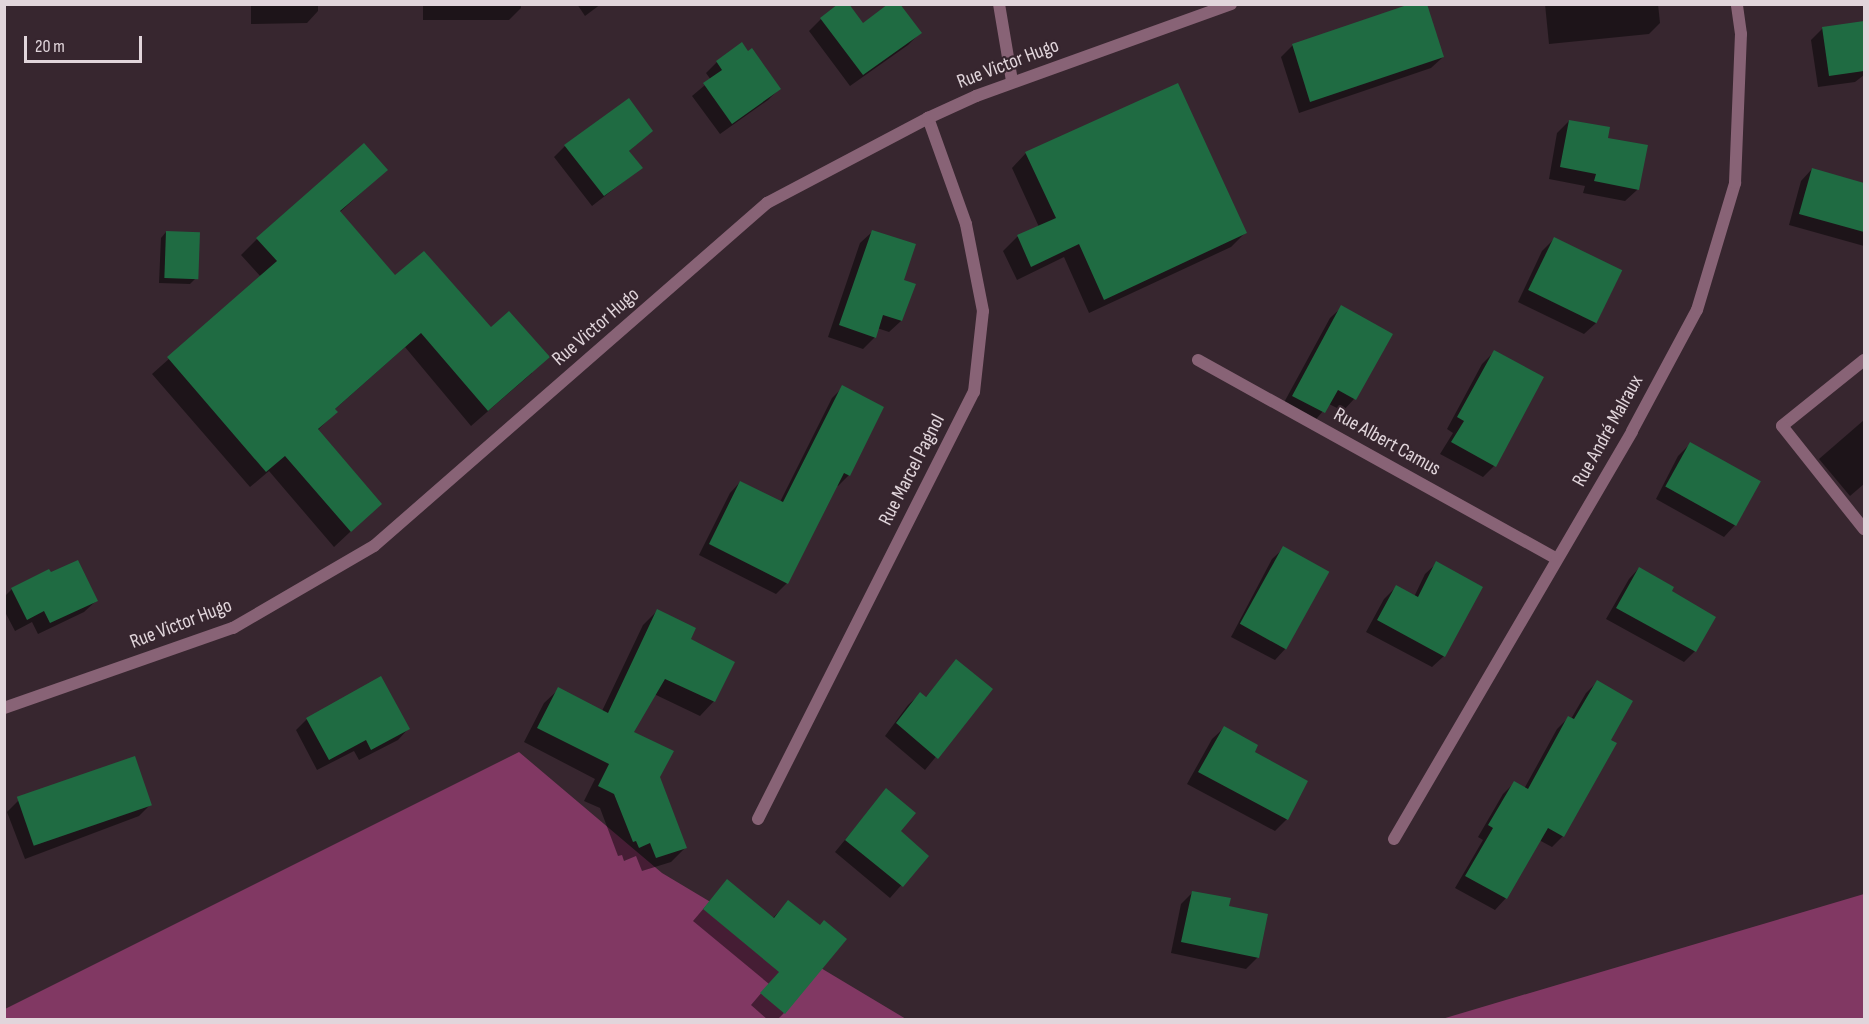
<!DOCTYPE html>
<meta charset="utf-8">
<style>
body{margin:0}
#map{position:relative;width:1869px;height:1024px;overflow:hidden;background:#37262f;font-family:"Sofia Sans Condensed",sans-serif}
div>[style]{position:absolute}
.green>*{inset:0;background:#813863}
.shadow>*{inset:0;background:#0007}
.building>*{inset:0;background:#1f6b42;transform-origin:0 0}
.minor>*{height:12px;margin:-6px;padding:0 6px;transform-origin:6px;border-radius:6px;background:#886376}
.tertiary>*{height:12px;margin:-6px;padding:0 6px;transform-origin:6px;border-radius:6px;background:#886376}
span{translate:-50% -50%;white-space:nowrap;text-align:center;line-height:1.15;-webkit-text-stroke:4.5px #37262f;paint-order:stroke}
.street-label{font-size:20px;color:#e1d5db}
.frame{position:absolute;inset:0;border:6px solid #e1d5db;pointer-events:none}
.scale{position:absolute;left:24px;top:36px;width:118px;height:27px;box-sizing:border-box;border:3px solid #e1d5db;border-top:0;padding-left:8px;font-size:18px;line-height:21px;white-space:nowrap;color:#e1d5db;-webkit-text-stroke:4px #37262f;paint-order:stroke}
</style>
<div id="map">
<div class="green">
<i style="clip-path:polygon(519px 752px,662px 873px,906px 1019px,5px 1020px,5px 1009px)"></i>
<i style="clip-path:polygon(1864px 894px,1864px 1019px,1442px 1019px)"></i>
</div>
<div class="shadow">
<i style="clip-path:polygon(251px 4px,318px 4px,318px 11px,307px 23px,251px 24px)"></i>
<i style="clip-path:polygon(423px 4px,521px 4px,521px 8px,509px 20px,423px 20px)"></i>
<i style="clip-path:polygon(577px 4px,601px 4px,585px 16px)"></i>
<i style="clip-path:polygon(1545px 4px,1658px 4px,1660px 23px,1649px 34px,1549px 44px)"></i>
<i style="clip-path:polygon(821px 19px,862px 25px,920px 33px,908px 45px,850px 86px,809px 31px)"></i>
<i style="clip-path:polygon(1864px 22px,1864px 75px,1855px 82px,1818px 87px,1811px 40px,1823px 28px)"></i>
<i style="clip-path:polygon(1293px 45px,1443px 57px,1431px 68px,1299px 113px,1281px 57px)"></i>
<i style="clip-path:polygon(717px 62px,779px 89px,768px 100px,720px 134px,692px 96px,711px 80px,706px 73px)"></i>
<i style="clip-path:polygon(1569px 121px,1606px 139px,1646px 146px,1637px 190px,1625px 201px,1583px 193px,1585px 186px,1549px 179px,1557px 133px)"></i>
<i style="clip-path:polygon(651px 131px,628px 152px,641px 168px,592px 206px,554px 157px,565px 146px)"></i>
<i style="clip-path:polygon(1026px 153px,1245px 233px,1231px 247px,1089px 313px,1064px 257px,1017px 280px,1003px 251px,1017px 237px,1039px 227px,1012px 168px)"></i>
<i style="clip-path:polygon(1812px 169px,1864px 185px,1864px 246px,1789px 225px,1801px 181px)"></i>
<i style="clip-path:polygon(386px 170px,339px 213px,395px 277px,532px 373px,471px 426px,405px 347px,334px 410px,336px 412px,317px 431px,380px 504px,334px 547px,269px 471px,250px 487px,152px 374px,261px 277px,241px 255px,257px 239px)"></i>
<i style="clip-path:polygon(166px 232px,195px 279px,190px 284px,159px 283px,161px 238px)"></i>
<i style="clip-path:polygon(872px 232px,902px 281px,901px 321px,889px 332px,877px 328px,875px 337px,863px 349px,828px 337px,860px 243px)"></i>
<i style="clip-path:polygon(1554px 239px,1621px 271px,1596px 323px,1584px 334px,1518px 302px,1542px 251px)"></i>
<i style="clip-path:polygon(1342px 307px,1391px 334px,1354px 399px,1343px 411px,1329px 404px,1312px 424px,1281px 408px,1330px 318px)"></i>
<i style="clip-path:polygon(1494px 352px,1494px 466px,1483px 477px,1440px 454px,1453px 433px,1447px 429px,1482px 364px)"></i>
<i style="clip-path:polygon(843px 387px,849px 475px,838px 486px,836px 485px,787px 583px,776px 594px,699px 555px,730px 493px,740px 482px,780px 502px,832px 398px)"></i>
<i style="clip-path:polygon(1864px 420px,1864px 484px,1850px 496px,1819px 459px)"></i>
<i style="clip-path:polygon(1690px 444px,1735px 525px,1724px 537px,1656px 499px,1678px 456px)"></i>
<i style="clip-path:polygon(1284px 548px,1286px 648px,1275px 660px,1231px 637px,1272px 559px)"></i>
<i style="clip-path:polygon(1437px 563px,1444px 656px,1432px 667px,1366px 632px,1384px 599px,1396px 587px,1414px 597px,1425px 574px)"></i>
<i style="clip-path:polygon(1639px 568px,1670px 592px,1714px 617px,1695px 651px,1684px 662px,1606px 619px,1629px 579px)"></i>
<i style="clip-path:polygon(12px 589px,96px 601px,84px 612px,38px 634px,32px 622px,15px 631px,4px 610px,4px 597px)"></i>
<i style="clip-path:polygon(657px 611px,689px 640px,714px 701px,700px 716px,654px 694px,632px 733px,658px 777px,685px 848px,671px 862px,642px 871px,636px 856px,624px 861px,622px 855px,618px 856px,600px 808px,584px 801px,595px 779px,524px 742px,544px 703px,559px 689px,602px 711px,643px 625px)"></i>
<i style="clip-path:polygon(956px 661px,991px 690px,925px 770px,885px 736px,908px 705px,920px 694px,925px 698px)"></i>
<i style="clip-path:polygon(1597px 682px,1609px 740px,1563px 836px,1552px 847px,1539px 840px,1506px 898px,1495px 910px,1455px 888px,1483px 840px,1478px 837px,1503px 794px,1514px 783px,1524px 789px,1557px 729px,1568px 718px,1571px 719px,1586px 693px)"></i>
<i style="clip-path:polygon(307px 719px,409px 728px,398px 740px,359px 760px,354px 751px,317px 770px,296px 730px)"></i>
<i style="clip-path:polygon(1224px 728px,1253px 752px,1287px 819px,1275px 831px,1187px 784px,1212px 739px)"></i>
<i style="clip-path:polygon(886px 790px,899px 832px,927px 856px,890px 898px,835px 852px)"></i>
<i style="clip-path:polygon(19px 800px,151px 804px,139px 816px,25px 859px,7px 812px)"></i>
<i style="clip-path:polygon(727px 881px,772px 919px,788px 902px,784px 1013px,777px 1020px,768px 1020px,751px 1005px,769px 984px,693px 921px)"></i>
<i style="clip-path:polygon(1193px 892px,1227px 907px,1258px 957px,1246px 969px,1171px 953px,1181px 904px)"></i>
</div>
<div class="building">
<i style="clip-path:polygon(838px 4px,849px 4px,863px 23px,888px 4px,900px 4px,922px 33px,863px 75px,820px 18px)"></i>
<i style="clip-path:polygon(1410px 4px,1427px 4px,1444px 57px,1310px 102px,1292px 44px)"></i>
<i style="clip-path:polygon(1864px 21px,1864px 71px,1829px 76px,1822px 27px)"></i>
<i style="clip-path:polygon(742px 42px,748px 51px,752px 48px,781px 89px,732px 124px,703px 83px,722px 70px,716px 61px)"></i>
<i style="clip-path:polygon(1178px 83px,1247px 233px,1104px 300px,1079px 244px,1031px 267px,1017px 235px,1056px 218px,1025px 152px)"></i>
<i style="clip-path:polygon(629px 98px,653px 131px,629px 151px,643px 168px,604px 196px,564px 145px)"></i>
<i style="clip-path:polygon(1569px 120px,1610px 127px,1608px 138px,1648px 145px,1639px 190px,1594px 181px,1596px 174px,1560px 167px)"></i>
<i style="clip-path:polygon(364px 143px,388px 170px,340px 211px,395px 275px,424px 251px,491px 327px,509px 311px,550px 357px,488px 411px,421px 333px,335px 409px,338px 412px,318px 429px,382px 504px,351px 532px,285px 456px,266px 472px,167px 357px,277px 261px,256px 238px)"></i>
<i style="clip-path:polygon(1812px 168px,1864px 183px,1864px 232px,1799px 214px)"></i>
<i style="clip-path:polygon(872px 230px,916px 244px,904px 280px,916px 284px,902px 321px,883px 315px,876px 338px,839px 325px)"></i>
<i style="left:166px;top:231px;width:34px;height:47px;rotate:2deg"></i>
<i style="left:1554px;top:237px;width:76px;height:59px;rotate:26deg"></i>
<i style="clip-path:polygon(1341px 305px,1393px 334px,1356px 400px,1338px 390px,1325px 413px,1292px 396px)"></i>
<i style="clip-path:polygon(1494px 350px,1544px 377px,1496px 467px,1451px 442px,1464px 421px,1457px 417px)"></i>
<i style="clip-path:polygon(842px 385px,884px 407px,850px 476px,844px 473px,788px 584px,709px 544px,740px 481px,783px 502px)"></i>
<i style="left:1690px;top:442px;width:81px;height:51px;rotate:29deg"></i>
<i style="left:1283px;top:546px;width:53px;height:89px;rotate:29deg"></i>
<i style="clip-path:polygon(78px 560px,98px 601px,50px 623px,44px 611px,27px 620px,11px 588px,49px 569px,51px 572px)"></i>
<i style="clip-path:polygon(1436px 561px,1483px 587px,1445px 657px,1377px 620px,1396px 585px,1418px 597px)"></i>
<i style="clip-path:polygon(1639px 567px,1674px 587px,1672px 591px,1716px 617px,1696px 652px,1616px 608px)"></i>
<i style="clip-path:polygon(657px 609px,696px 628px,691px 639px,735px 662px,715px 702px,665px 679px,634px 732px,674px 751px,660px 777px,687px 848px,656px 858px,650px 843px,639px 848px,636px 841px,633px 842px,614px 794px,598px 786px,609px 764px,537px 728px,558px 687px,608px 713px)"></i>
<i style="clip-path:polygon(956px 659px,993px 689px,938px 759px,896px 723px,920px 692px,926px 697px)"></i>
<i style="clip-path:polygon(381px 676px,410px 729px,371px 750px,366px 740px,329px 760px,306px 718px)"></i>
<i style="clip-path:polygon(1597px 680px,1633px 701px,1611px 740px,1617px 743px,1564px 837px,1548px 828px,1507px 899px,1465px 876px,1493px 828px,1488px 825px,1514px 781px,1528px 789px,1568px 716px,1574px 719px)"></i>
<i style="clip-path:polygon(1224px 726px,1258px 745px,1255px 752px,1308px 781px,1288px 820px,1198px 772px)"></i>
<i style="left:135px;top:756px;width:52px;height:125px;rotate:71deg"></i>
<i style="clip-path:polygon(886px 788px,916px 813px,901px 831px,929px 856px,903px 887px,845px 840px)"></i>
<i style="clip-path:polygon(727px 879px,774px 918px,788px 900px,820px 925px,824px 920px,847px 939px,785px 1014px,760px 993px,779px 972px,703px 909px)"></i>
<i style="clip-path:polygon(1192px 891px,1231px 898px,1229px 906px,1268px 914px,1259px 958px,1181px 942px)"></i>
</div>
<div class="minor">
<i style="left:999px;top:4px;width:78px;rotate:80.4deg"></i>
<i style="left:1198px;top:360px;width:410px;rotate:29deg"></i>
<i style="left:1864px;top:360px;width:105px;rotate:141.2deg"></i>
<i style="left:1782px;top:426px;width:132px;rotate:51.5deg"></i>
<i style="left:758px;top:819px;width:479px;rotate:-63.2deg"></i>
<i style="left:974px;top:392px;width:81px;rotate:-83.7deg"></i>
<i style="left:983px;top:311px;width:89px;rotate:-101.1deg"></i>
<i style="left:966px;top:224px;width:113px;rotate:-109.7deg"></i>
<i style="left:1394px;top:839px;width:472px;rotate:-59.7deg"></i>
<i style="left:1632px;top:431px;width:137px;rotate:-61.8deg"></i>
<i style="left:1697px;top:310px;width:133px;rotate:-73.3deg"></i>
<i style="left:1735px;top:183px;width:149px;rotate:-87.7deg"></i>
<i style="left:1741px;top:34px;width:30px;rotate:-98deg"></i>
</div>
<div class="tertiary">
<i style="left:4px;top:708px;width:243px;rotate:-19.3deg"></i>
<i style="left:233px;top:628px;width:163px;rotate:-30.2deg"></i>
<i style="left:374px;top:546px;width:522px;rotate:-41.11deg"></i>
<i style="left:767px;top:203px;width:182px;rotate:-27.8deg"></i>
<i style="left:928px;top:118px;width:53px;rotate:-24.6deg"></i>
<i style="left:976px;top:96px;width:271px;rotate:-19.8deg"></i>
</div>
<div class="street-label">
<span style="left:1008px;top:64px;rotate:-21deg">Rue Victor Hugo</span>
<span style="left:596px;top:327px;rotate:-41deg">Rue Victor Hugo</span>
<span style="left:1608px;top:431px;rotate:-61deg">Rue André Malraux</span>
<span style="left:1387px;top:442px;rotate:29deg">Rue Albert Camus</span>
<span style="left:912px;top:470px;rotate:-63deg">Rue Marcel Pagnol</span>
<span style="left:181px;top:624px;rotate:-21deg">Rue Victor Hugo</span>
</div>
<div class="frame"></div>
<div class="scale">20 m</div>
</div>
